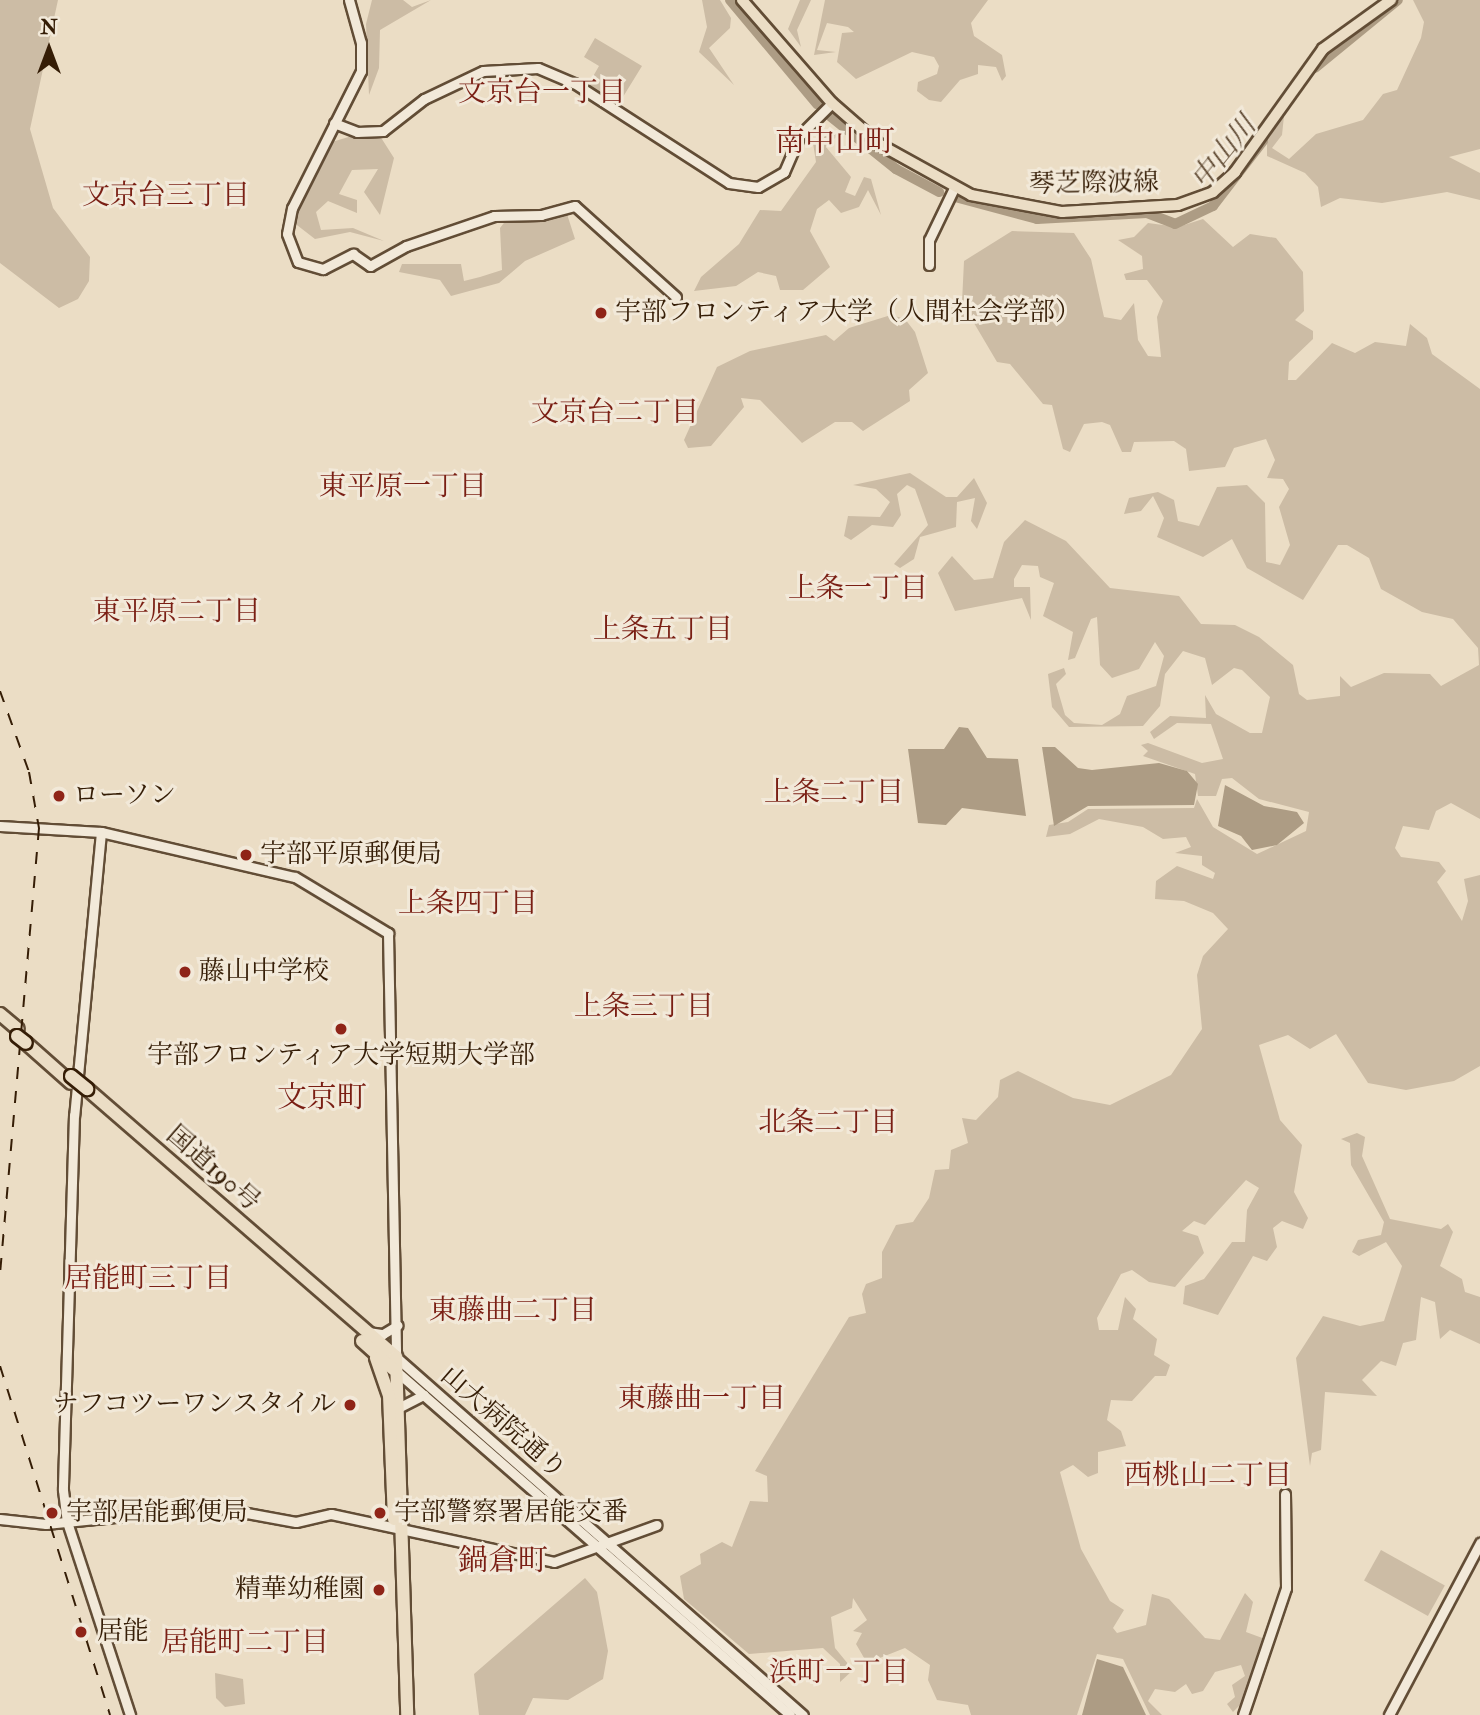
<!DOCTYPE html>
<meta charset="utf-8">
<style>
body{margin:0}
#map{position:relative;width:1480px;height:1715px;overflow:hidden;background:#ebddc5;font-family:"IM FELL Double Pica","Noto Serif JP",serif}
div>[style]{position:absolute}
.green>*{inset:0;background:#ccbca5;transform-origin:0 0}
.water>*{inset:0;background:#ad9c84}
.river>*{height:10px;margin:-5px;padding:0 5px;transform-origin:5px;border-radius:5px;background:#ad9c84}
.roads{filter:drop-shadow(2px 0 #624d36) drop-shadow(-2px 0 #624d36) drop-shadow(0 2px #624d36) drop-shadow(0 -2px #624d36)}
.minor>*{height:9px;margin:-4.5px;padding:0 4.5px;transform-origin:4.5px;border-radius:4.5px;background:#f2e9d9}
.major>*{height:10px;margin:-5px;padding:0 5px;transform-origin:5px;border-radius:5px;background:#ebddc5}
.highway>*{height:12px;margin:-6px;padding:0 6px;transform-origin:6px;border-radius:6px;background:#ebddc5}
.rail>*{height:2px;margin-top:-1px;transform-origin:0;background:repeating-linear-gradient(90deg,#351d06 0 12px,transparent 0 24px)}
.bridges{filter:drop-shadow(2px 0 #351d06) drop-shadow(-2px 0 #351d06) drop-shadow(0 2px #351d06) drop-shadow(0 -2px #351d06)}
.highway-bridge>*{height:12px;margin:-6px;padding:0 6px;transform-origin:6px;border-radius:6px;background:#ebddc5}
.dots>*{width:19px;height:19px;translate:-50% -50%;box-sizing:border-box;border:4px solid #f2e9d9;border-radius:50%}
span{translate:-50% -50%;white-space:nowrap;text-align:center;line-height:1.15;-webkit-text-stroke:6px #f2e9d9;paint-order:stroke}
.street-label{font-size:26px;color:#351d06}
.poi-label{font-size:26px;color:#351d06}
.left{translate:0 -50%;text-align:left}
.right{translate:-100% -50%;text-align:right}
.neighbourhood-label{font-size:28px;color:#7a1f14}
.water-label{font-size:28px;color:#5f4932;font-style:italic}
.quarter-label{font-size:30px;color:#7a1f14}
.north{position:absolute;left:14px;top:14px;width:70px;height:70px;-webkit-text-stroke:5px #f2e9d9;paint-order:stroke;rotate:0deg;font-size:19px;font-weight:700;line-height:28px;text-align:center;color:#351d06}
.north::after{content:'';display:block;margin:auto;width:24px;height:32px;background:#351d06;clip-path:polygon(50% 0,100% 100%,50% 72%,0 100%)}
</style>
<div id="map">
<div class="green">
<i style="clip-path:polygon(0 0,58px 0,30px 129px,53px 208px,90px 257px,89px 281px,78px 299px,59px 308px,0 263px)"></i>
<i style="clip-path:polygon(372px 0,403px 0,412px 7px,431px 0,380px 30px,379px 68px,369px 95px,366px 24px)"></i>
<i style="clip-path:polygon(702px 0,720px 0,731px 18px,730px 28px,709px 48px,734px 85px,699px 52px,707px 27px)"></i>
<i style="clip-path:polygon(800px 0,811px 0,797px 30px,801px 47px,788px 29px)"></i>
<i style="clip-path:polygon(825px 0,988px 0,971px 23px,974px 36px,1002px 55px,1006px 76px,1002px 81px,996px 67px,978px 65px,978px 74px,960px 80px,941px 102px,929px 100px,917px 91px,918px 82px,937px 74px,939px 66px,934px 57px,912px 52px,856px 79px,837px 62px,842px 33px,854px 32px,848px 27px,827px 23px,817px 50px,836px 52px,814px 55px)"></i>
<i style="clip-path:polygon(1413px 0,1480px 0,1480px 149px,1449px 157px,1480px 173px,1480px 200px,1447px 192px,1382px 203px,1340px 198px,1321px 207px,1318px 187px,1305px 173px,1267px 156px,1267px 139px,1284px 116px,1282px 135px,1272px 148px,1289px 159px,1316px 134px,1363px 120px,1383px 94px,1397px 90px,1421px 38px,1424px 22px)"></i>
<i style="clip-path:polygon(595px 38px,642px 66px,618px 105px,587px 87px,599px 66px,584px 57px)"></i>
<i style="clip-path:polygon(833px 132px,838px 135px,826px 147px,851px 177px,845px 192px,855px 196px,864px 177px,871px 179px,881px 215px,868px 190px,859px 207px,841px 213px,829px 200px,817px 209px,810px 231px,830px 267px,803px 290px,780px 290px,776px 276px,758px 272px,736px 286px,694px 291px,701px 277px,739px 244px,760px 210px,781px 211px,816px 162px,813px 143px)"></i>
<i style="clip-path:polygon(355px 135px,380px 136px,394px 158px,380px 215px,364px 192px,378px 169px,352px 170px,339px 194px,357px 200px,357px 213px,328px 201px,316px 212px,321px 230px,353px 228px,384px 241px,350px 232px,315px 239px,293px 222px,294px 214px,332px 142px)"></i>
<i style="clip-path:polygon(567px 214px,575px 239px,525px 261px,499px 283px,451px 296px,440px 280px,399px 272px,402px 264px,461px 264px,464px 281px,480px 277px,502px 270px,500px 228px,507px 219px,541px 222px)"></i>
<i style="clip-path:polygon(1203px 219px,1233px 247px,1250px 234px,1276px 238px,1303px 272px,1304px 311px,1295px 320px,1313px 331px,1313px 339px,1289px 362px,1288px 380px,1296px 380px,1332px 343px,1355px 353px,1375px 342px,1406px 346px,1410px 324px,1427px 338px,1432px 354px,1480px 389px,1480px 819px,1451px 803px,1436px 811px,1429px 830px,1403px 826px,1395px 848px,1401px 857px,1439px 862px,1446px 871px,1437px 882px,1462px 921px,1468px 901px,1464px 879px,1480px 875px,1480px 1066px,1454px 1081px,1406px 1090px,1368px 1083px,1336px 1034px,1310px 1049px,1288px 1035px,1259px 1045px,1280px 1120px,1302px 1145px,1294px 1192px,1308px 1218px,1303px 1229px,1282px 1221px,1273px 1228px,1277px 1247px,1267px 1261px,1253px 1256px,1218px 1315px,1183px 1304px,1185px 1286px,1204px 1279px,1232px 1242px,1245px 1242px,1247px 1210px,1259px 1188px,1246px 1180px,1205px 1225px,1194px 1221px,1182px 1231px,1198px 1236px,1204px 1253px,1175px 1287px,1149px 1282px,1132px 1270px,1121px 1274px,1097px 1318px,1099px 1330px,1118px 1330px,1125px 1297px,1136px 1309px,1133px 1319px,1157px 1339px,1154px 1355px,1170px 1365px,1166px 1376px,1155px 1376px,1132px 1401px,1111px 1400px,1107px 1420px,1121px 1431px,1126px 1446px,1098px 1452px,1098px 1473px,1088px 1477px,1073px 1465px,1060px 1472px,1081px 1549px,1110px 1601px,1124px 1610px,1113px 1628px,1117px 1633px,1146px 1625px,1152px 1594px,1169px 1599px,1205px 1638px,1220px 1640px,1245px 1593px,1253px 1602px,1246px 1632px,1265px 1639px,1241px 1704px,1233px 1712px,1227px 1704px,1235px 1697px,1232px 1685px,1245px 1676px,1241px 1665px,1215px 1672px,1203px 1691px,1192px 1694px,1186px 1684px,1175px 1692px,1155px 1689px,1148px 1701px,1162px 1715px,1150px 1715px,1123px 1659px,1097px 1654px,1077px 1715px,971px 1715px,968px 1705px,937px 1700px,928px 1680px,930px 1665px,905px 1648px,867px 1663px,856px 1644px,862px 1633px,853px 1631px,867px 1620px,853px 1598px,852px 1608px,831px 1617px,835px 1648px,853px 1670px,840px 1682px,840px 1664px,823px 1648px,749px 1654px,684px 1599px,680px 1576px,701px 1564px,700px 1554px,722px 1542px,732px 1547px,750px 1501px,768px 1502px,767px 1476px,755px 1471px,849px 1317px,866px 1313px,862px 1294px,866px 1284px,882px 1278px,882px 1252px,896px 1225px,913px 1222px,929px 1198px,935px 1170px,949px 1169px,951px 1150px,968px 1143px,962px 1118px,976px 1120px,998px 1097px,1000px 1080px,1018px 1071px,1073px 1098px,1110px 1105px,1171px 1075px,1202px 1029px,1197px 975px,1203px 956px,1228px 929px,1213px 913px,1184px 901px,1155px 899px,1156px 881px,1177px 866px,1213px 879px,1215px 873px,1202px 865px,1202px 856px,1175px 853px,1191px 847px,1186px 837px,1163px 839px,1143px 827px,1099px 819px,1070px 834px,1046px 837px,1049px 825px,1068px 822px,1088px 809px,1194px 808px,1197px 799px,1213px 827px,1257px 854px,1306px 831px,1309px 812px,1259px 799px,1232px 778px,1222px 779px,1216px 796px,1198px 796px,1195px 774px,1143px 756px,1148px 751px,1141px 745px,1148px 743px,1202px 763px,1223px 759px,1211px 724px,1177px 723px,1154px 739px,1150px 732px,1170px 716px,1206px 718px,1205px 695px,1216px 714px,1250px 733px,1262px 733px,1270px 697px,1242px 670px,1234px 668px,1212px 685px,1205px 658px,1183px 651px,1165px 674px,1160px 706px,1143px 726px,1069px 727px,1052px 707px,1048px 674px,1064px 668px,1066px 674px,1056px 684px,1065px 715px,1074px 723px,1102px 725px,1120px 714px,1127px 696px,1156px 686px,1164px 656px,1155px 642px,1139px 669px,1112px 678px,1100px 665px,1097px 617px,1091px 619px,1075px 658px,1068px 660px,1073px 632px,1043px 616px,1054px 583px,1040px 577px,1038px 566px,1022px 565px,1014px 579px,1014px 587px,1030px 587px,1031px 620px,1022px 598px,955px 611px,938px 573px,952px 556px,974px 580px,993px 578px,1004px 542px,1025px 520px,1066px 541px,1110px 588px,1179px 596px,1201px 624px,1235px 625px,1259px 637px,1293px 665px,1299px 694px,1307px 700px,1340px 696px,1340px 676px,1351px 687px,1384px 673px,1430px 674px,1441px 686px,1479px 665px,1478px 648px,1453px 619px,1422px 612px,1381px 589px,1369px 558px,1347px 545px,1338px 545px,1303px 600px,1247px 568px,1232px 539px,1203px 557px,1157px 537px,1164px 518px,1153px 496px,1141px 511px,1124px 514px,1129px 498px,1158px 492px,1174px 500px,1178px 521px,1199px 526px,1217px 487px,1247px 485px,1265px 503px,1266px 562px,1280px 565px,1290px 545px,1279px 507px,1289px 489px,1283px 479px,1267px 478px,1275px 460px,1266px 439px,1234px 448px,1225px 467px,1189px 471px,1186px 449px,1174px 441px,1134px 442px,1131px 452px,1122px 452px,1110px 425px,1102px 422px,1084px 424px,1070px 452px,1063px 449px,1052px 405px,1043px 404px,1010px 364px,997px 362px,974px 323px,961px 323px,964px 261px,1012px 231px,1074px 233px,1091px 259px,1104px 317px,1121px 320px,1134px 303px,1138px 340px,1148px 356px,1161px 357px,1157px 317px,1163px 301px,1147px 280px,1126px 280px,1124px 274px,1143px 269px,1142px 256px,1118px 240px,1134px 237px,1148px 223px,1178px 227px)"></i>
<i style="clip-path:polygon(891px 315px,905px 319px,915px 332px,928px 373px,909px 390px,910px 401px,863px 431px,852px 422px,835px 422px,802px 443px,760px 400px,741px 398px,744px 407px,711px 446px,688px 448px,684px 440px,717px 367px,750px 351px,826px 335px,834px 341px,849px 328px)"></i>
<i style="clip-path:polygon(910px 473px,946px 497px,957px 497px,974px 478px,987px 503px,977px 529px,971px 521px,975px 498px,957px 502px,956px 527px,920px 537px,914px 559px,900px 568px,894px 564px,928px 525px,915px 489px,907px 485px,897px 494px,901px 515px,893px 527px,872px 525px,851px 540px,844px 536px,848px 516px,880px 517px,890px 502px,876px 489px,853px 485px)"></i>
<i style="clip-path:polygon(1357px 1133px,1365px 1137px,1362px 1156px,1390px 1219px,1441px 1229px,1448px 1224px,1453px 1232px,1440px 1266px,1462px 1279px,1465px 1292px,1480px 1297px,1480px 1344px,1450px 1330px,1440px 1339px,1435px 1302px,1421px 1297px,1416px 1340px,1403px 1343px,1396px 1366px,1381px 1361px,1362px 1380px,1377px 1396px,1325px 1392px,1321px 1450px,1312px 1453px,1310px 1466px,1296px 1358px,1323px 1316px,1360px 1326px,1384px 1321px,1402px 1266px,1386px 1242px,1359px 1256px,1352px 1252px,1358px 1240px,1381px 1235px,1384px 1222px,1351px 1165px,1350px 1143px,1341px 1139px)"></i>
<i style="left:1381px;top:1550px;width:73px;height:35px;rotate:29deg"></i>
<i style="clip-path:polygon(585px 1578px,597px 1592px,608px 1651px,603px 1679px,568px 1700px,533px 1698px,525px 1715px,479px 1715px,474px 1674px)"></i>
<i style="clip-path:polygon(215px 1673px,243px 1679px,245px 1704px,225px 1707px,216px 1698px)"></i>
</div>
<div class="water">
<i style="clip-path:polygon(959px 727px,968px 728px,987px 758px,1018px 759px,1026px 816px,962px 808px,946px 825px,918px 823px,908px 749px,944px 749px)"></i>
<i style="clip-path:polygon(1042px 747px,1055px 747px,1078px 768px,1092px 770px,1159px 763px,1187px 771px,1198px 784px,1194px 805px,1088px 806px,1054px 826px)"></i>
<i style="clip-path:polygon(1225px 785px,1264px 806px,1297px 812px,1304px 823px,1277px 845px,1252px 850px,1241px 836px,1218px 826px)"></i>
<i style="clip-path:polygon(1097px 1659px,1123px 1667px,1146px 1715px,1082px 1715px)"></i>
</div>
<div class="river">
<i style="left:730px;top:0;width:136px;rotate:50.1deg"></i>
<i style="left:1315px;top:68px;width:107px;rotate:-39.3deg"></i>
<i style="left:830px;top:116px;width:85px;rotate:38.8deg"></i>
<i style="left:896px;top:169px;width:49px;rotate:28.1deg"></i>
<i style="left:955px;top:197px;width:85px;rotate:15deg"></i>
<i style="left:1037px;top:219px;width:110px;rotate:-3.1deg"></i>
<i style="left:1147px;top:213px;width:30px;rotate:21deg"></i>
<i style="left:1175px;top:224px;width:42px;rotate:-25.3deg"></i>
<i style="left:1213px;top:206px;width:82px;rotate:-52.4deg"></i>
</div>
<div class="roads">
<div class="minor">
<i style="left:349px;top:0;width:45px;rotate:74.4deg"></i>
<i style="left:361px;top:43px;width:28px;rotate:90deg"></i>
<i style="left:361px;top:71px;width:153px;rotate:116.7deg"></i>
<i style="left:292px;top:208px;width:26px;rotate:101deg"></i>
<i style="left:287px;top:234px;width:30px;rotate:69deg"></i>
<i style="left:298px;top:262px;width:26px;rotate:16deg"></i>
<i style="left:323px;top:269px;width:34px;rotate:-27deg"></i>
<i style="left:353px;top:254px;width:21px;rotate:35deg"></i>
<i style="left:370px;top:266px;width:41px;rotate:-29.1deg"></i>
<i style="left:406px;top:246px;width:93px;rotate:-18.8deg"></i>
<i style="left:494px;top:216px;width:47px;rotate:-1.2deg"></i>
<i style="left:541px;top:215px;width:35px;rotate:-15deg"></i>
<i style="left:575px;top:206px;width:136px;rotate:42deg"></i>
<i style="left:334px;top:123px;width:25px;rotate:21deg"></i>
<i style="left:357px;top:132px;width:26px;rotate:-2deg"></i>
<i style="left:383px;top:131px;width:52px;rotate:-38deg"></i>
<i style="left:424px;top:99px;width:65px;rotate:-25.4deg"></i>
<i style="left:483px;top:71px;width:55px;rotate:-3.1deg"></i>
<i style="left:538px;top:68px;width:39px;rotate:23deg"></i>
<i style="left:574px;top:83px;width:184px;rotate:32.8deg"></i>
<i style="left:729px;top:183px;width:29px;rotate:8deg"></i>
<i style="left:758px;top:187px;width:30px;rotate:-30deg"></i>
<i style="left:784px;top:172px;width:40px;rotate:-66.6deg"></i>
<i style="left:800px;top:135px;width:45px;rotate:-45deg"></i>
<i style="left:929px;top:265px;width:25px;rotate:-90deg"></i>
<i style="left:929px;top:240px;width:58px;rotate:-64.3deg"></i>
<i style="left:0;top:826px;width:101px;rotate:3.4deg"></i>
<i style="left:101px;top:832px;width:199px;rotate:13.1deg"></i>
<i style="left:295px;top:877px;width:109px;rotate:31.1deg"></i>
<i style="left:388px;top:933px;width:424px;rotate:88.9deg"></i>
<i style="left:396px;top:1357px;width:542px;rotate:41.34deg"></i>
<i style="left:101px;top:832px;width:284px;rotate:95.4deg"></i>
<i style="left:74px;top:1115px;width:375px;rotate:91.7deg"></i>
<i style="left:63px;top:1490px;width:32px;rotate:83deg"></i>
<i style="left:67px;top:1522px;width:203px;rotate:71.9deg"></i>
<i style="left:368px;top:1332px;width:15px;rotate:8deg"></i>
<i style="left:383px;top:1334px;width:17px;rotate:-31deg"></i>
<i style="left:396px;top:1371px;width:523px;rotate:41.12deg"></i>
<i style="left:398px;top:1408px;width:29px;rotate:-27deg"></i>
<i style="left:0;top:1519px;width:46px;rotate:6.2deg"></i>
<i style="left:46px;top:1524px;width:169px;rotate:-5.8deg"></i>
<i style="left:214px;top:1507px;width:83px;rotate:10.4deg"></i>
<i style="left:296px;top:1522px;width:36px;rotate:-13deg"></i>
<i style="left:331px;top:1514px;width:228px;rotate:12.1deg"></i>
<i style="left:554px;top:1562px;width:109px;rotate:-19.9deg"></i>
<i style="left:1243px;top:1715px;width:134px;rotate:-71.3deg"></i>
<i style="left:1286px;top:1588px;width:94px;rotate:-90.6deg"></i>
<i style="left:1389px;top:1715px;width:195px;rotate:-62.1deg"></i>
</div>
<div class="major">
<i style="left:742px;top:0;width:137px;rotate:48.9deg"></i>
<i style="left:832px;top:103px;width:62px;rotate:41.1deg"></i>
<i style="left:879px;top:144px;width:105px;rotate:29deg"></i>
<i style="left:971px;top:195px;width:93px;rotate:10.6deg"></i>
<i style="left:1062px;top:212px;width:116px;rotate:-3.5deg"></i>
<i style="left:1178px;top:205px;width:37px;rotate:-20deg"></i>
<i style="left:1213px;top:192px;width:30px;rotate:-42deg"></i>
<i style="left:1235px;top:172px;width:151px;rotate:-54.4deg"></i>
<i style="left:1323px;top:49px;width:84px;rotate:-35.8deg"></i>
</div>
<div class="highway">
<i style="left:0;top:1014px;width:23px;rotate:40deg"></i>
<i style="left:26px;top:1043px;width:60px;rotate:41.6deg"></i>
<i style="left:87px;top:1089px;width:409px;rotate:40.9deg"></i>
<i style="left:396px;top:1357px;width:358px;rotate:88.2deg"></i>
<i style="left:362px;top:1341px;width:42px;rotate:42.1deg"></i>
<i style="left:376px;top:1358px;width:39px;rotate:71deg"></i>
<i style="left:389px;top:1395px;width:124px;rotate:87.7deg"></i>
</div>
</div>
<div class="rail">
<i style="left:0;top:691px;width:86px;rotate:70.3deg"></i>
<i style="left:29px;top:772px;width:57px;rotate:79.9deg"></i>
<i style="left:39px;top:828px;width:444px;rotate:95deg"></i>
<i style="left:0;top:1366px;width:366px;rotate:72.5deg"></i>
</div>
<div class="bridges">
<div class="highway-bridge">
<i style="left:17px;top:1036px;width:11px;rotate:38deg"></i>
<i style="left:71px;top:1076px;width:21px;rotate:39deg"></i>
</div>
</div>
<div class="dots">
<i style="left:601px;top:313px;background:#8f2418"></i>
<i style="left:59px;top:796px;background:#8f2418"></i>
<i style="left:246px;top:855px;background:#8f2418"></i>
<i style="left:185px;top:972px;background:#8f2418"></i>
<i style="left:341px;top:1029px;background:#8f2418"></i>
<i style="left:350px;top:1405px;background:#8f2418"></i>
<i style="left:52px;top:1513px;background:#8f2418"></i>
<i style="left:380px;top:1513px;background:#8f2418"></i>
<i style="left:379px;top:1590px;background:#8f2418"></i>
<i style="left:81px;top:1632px;background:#8f2418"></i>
</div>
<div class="street-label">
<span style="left:1094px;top:184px;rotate:-1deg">琴芝際波線</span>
<span style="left:213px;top:1169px;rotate:41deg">国道190号</span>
<span style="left:503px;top:1423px;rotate:41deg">山大病院通り</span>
</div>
<div class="poi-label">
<span class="left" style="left:615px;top:313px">宇部フロンティア大学（人間社会学部）</span>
<span class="left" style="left:73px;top:796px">ローソン</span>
<span class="left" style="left:260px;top:855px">宇部平原郵便局</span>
<span class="left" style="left:199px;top:972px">藤山中学校</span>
<span style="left:341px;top:1056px">宇部フロンティア大学短期大学部</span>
<span class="right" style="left:336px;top:1405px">ナフコツーワンスタイル</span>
<span class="left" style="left:66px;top:1513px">宇部居能郵便局</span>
<span class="left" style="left:394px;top:1513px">宇部警察署居能交番</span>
<span class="right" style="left:365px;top:1590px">精華幼稚園</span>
<span class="left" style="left:97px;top:1632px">居能</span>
</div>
<div class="neighbourhood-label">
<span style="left:542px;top:93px">文京台一丁目</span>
<span style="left:166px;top:196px">文京台三丁目</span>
<span style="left:615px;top:413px">文京台二丁目</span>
<span style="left:403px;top:487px">東平原一丁目</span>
<span style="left:858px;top:589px">上条一丁目</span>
<span style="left:177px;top:612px">東平原二丁目</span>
<span style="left:663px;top:630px">上条五丁目</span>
<span style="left:834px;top:793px">上条二丁目</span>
<span style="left:468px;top:904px">上条四丁目</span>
<span style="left:644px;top:1007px">上条三丁目</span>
<span style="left:828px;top:1123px">北条二丁目</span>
<span style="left:148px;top:1279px">居能町三丁目</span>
<span style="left:513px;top:1311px">東藤曲二丁目</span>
<span style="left:702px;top:1399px">東藤曲一丁目</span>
<span style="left:1208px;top:1476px">西桃山二丁目</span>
<span style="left:245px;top:1643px">居能町二丁目</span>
<span style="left:839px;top:1673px">浜町一丁目</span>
</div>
<div class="water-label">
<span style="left:1224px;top:153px;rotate:-51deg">中山川</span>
</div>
<div class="quarter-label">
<span style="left:835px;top:142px">南中山町</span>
<span style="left:322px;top:1098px">文京町</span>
<span style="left:503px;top:1561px">鍋倉町</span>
</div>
<div class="north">N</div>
</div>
